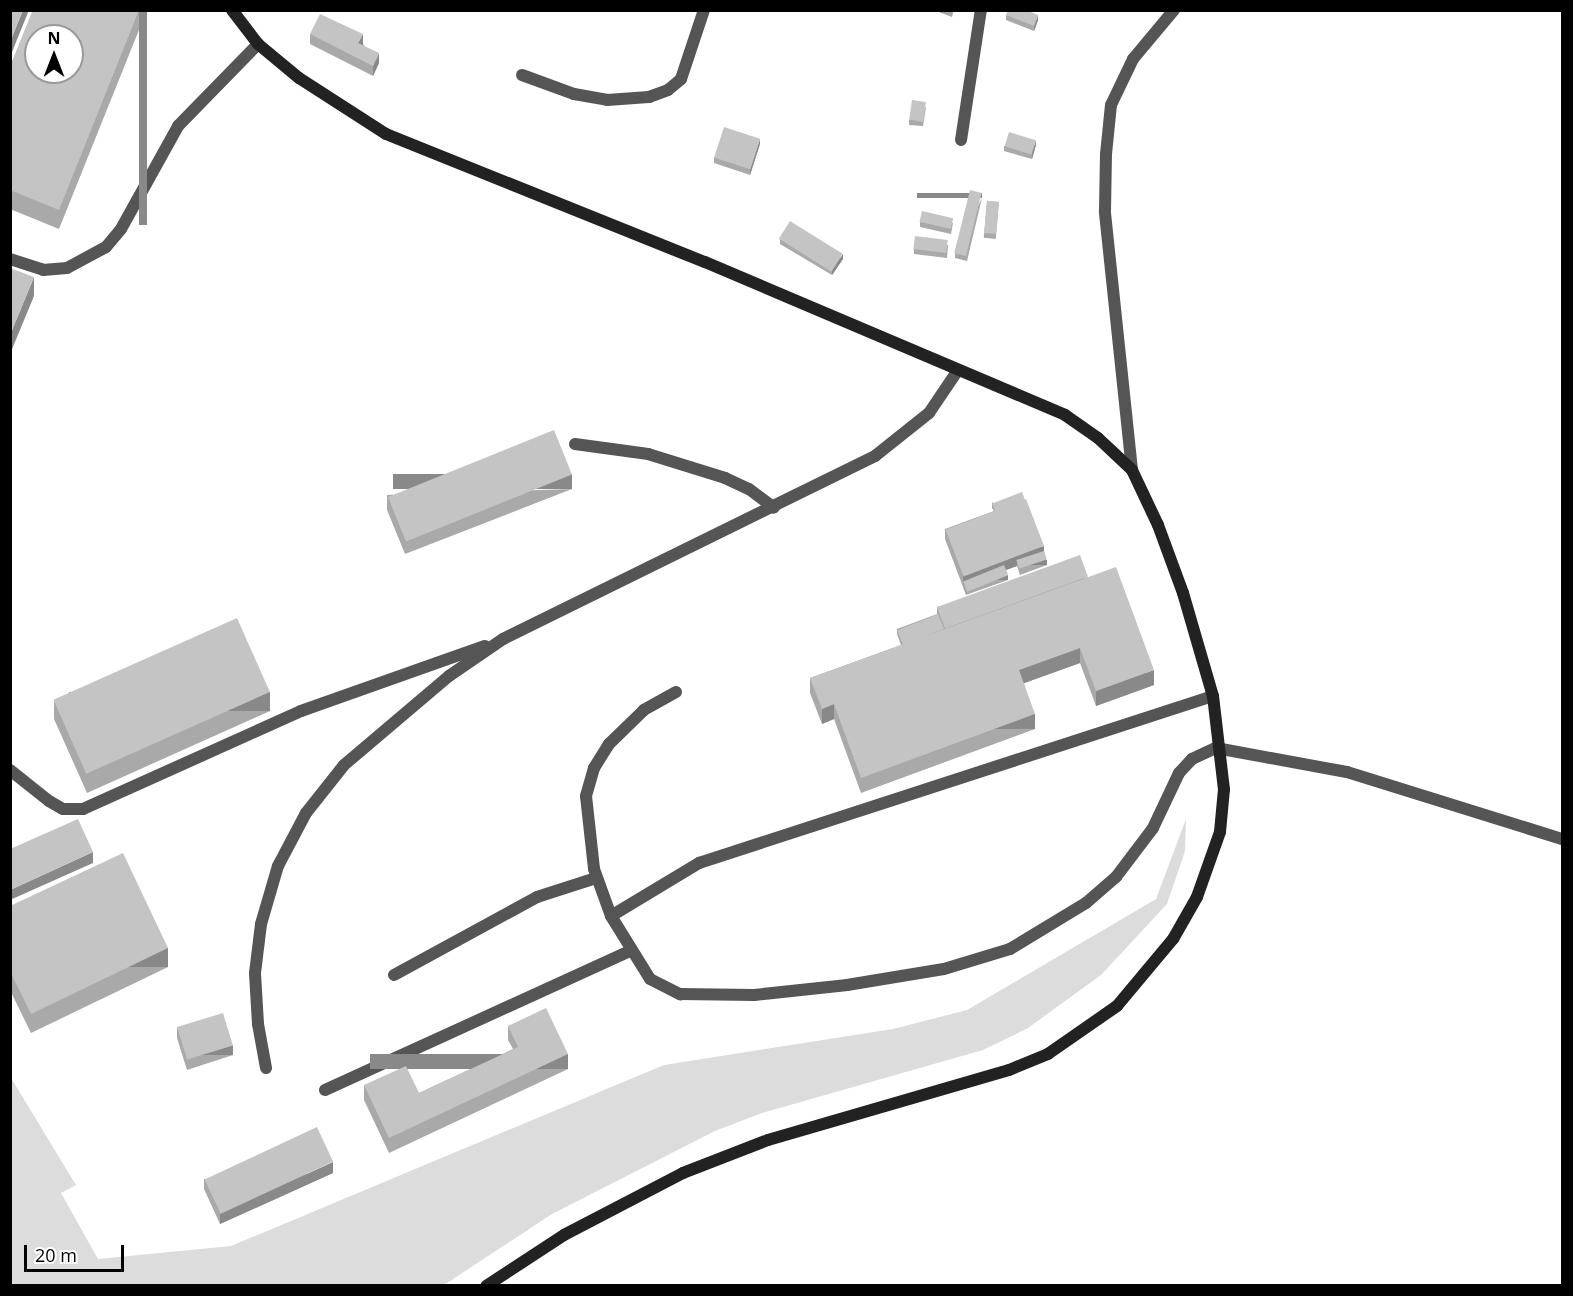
<!DOCTYPE html>
<style>
body{margin:0}
#map{position:relative;width:1573px;height:1296px;overflow:hidden;background:#fff;font-family:"Open Sans",sans-serif}
div>[style]{position:absolute}
.green>*{inset:0;background:#dcdcdc}
.service>*{height:12px;margin:-6px;padding:0 6px;transform-origin:6px;border-radius:6px;background:#555}
.tertiary>*{height:12px;margin:-6px;padding:0 6px;transform-origin:6px;border-radius:6px;background:#555}
.secondary>*{height:12px;margin:-6px;padding:0 6px;transform-origin:6px;border-radius:6px;background:#222}
.wall>*{inset:0;background:#a9a9a9;transform-origin:0 0}
.shaded-wall>*{inset:0;background:#898989;transform-origin:0 0}
.building>*{inset:0;background:#c4c4c4;transform-origin:0 0}
span{translate:-50% -50%;white-space:nowrap;text-align:center;line-height:1.15;-webkit-text-stroke:5px #fff;paint-order:stroke}
.frame{position:absolute;inset:0;border:12px solid #000;pointer-events:none}
.north{position:absolute;left:24px;top:24px;width:60px;height:60px;box-sizing:border-box;background:#fff;border:2px solid #999;border-radius:50%;rotate:0deg;font-size:16px;font-weight:700;line-height:24px;text-align:center;color:#000}
.north::after{content:'';display:block;margin:auto;width:21px;height:27px;background:#000;clip-path:polygon(50% 0,100% 100%,50% 72%,0 100%)}
.scale{position:absolute;left:24px;top:1245px;width:100px;height:27px;box-sizing:border-box;border:3px solid #000;border-top:0;padding-left:8px;font-size:18px;line-height:21px;white-space:nowrap;color:#000;-webkit-text-stroke:4px #fff;paint-order:stroke}
</style>
<div id="map">
<div class="green">
<i style="clip-path:polygon(1186px 819px,1185px 851px,1167px 904px,1101px 975px,1028px 1028px,983px 1050px,762px 1113px,715px 1131px,552px 1214px,444px 1285px,11px 1285px,11px 1078px,76px 1185px,61px 1193px,98px 1259px,231px 1246px,664px 1065px,893px 1029px,967px 1010px,1156px 899px)"></i>
</div>
<div class="service">
<i style="left:522px;top:75px;width:55px;rotate:20.1deg"></i>
<i style="left:574px;top:94px;width:34px;rotate:10deg"></i>
<i style="left:607px;top:100px;width:42px;rotate:-4.1deg"></i>
<i style="left:649px;top:97px;width:20px;rotate:-20deg"></i>
<i style="left:668px;top:90px;width:17px;rotate:-40deg"></i>
<i style="left:681px;top:79px;width:73px;rotate:-71.6deg"></i>
<i style="left:961px;top:140px;width:132px;rotate:-81.3deg"></i>
<i style="left:10px;top:259px;width:35px;rotate:18deg"></i>
<i style="left:43px;top:270px;width:24px;rotate:-5deg"></i>
<i style="left:67px;top:268px;width:44px;rotate:-28.3deg"></i>
<i style="left:106px;top:247px;width:23px;rotate:-50deg"></i>
<i style="left:121px;top:229px;width:118px;rotate:-61deg"></i>
<i style="left:178px;top:126px;width:115px;rotate:-45.7deg"></i>
<i style="left:575px;top:444px;width:74px;rotate:7.8deg"></i>
<i style="left:648px;top:454px;width:81px;rotate:17.3deg"></i>
<i style="left:725px;top:478px;width:26px;rotate:25deg"></i>
<i style="left:749px;top:489px;width:31px;rotate:37deg"></i>
<i style="left:676px;top:692px;width:37px;rotate:151deg"></i>
<i style="left:644px;top:710px;width:49px;rotate:135.8deg"></i>
<i style="left:609px;top:744px;width:28px;rotate:122deg"></i>
<i style="left:594px;top:768px;width:29px;rotate:106deg"></i>
<i style="left:586px;top:796px;width:73px;rotate:83.7deg"></i>
<i style="left:594px;top:869px;width:50px;rotate:70.1deg"></i>
<i style="left:611px;top:916px;width:74px;rotate:58.2deg"></i>
<i style="left:650px;top:979px;width:34px;rotate:27deg"></i>
<i style="left:680px;top:994px;width:74px;rotate:0.8deg"></i>
<i style="left:754px;top:995px;width:94px;rotate:-6.1deg"></i>
<i style="left:847px;top:985px;width:98px;rotate:-9.4deg"></i>
<i style="left:944px;top:969px;width:69px;rotate:-16.9deg"></i>
<i style="left:1010px;top:949px;width:89px;rotate:-31.2deg"></i>
<i style="left:1086px;top:903px;width:40px;rotate:-41deg"></i>
<i style="left:1116px;top:877px;width:61px;rotate:-52.9deg"></i>
<i style="left:1153px;top:828px;width:61px;rotate:-64.7deg"></i>
<i style="left:1179px;top:773px;width:19px;rotate:-47deg"></i>
<i style="left:1192px;top:759px;width:26px;rotate:-25deg"></i>
<i style="left:1216px;top:748px;width:133px;rotate:10.4deg"></i>
<i style="left:1347px;top:772px;width:225px;rotate:17.3deg"></i>
<i style="left:10px;top:770px;width:50px;rotate:38.5deg"></i>
<i style="left:49px;top:801px;width:16px;rotate:30deg"></i>
<i style="left:63px;top:809px;width:20px"></i>
<i style="left:83px;top:809px;width:239px;rotate:-24.2deg"></i>
<i style="left:301px;top:711px;width:195px;rotate:-19.5deg"></i>
<i style="left:611px;top:916px;width:103px;rotate:-31.1deg"></i>
<i style="left:699px;top:863px;width:540px;rotate:-18deg"></i>
<i style="left:394px;top:975px;width:163px;rotate:-28.6deg"></i>
<i style="left:537px;top:897px;width:62px;rotate:-17.9deg"></i>
<i style="left:266px;top:1068px;width:45px;rotate:-100.3deg"></i>
<i style="left:258px;top:1024px;width:51px;rotate:-93.4deg"></i>
<i style="left:255px;top:973px;width:49px;rotate:-83deg"></i>
<i style="left:261px;top:924px;width:60px;rotate:-73.7deg"></i>
<i style="left:278px;top:866px;width:60px;rotate:-62.2deg"></i>
<i style="left:306px;top:813px;width:61px;rotate:-51.6deg"></i>
<i style="left:344px;top:765px;width:138px;rotate:-40.3deg"></i>
<i style="left:449px;top:676px;width:65px;rotate:-34.4deg"></i>
<i style="left:503px;top:639px;width:415px;rotate:-26.2deg"></i>
<i style="left:875px;top:456px;width:69px;rotate:-38.5deg"></i>
<i style="left:929px;top:413px;width:52px;rotate:-56deg"></i>
<i style="left:325px;top:1090px;width:335px;rotate:-24.5deg"></i>
</div>
<div class="tertiary">
<i style="left:1132px;top:470px;width:260px;rotate:-96deg"></i>
<i style="left:1105px;top:211px;width:57px;rotate:-89deg"></i>
<i style="left:1106px;top:154px;width:49px;rotate:-84.2deg"></i>
<i style="left:1111px;top:105px;width:51px;rotate:-64.4deg"></i>
<i style="left:1133px;top:59px;width:64px;rotate:-50.1deg"></i>
</div>
<div class="secondary">
<i style="left:232px;top:10px;width:43px;rotate:52.6deg"></i>
<i style="left:258px;top:44px;width:53px;rotate:39.7deg"></i>
<i style="left:299px;top:78px;width:103px;rotate:32.8deg"></i>
<i style="left:386px;top:134px;width:344px;rotate:21.9deg"></i>
<i style="left:705px;top:262px;width:391px;rotate:23deg"></i>
<i style="left:1065px;top:415px;width:40px;rotate:34.9deg"></i>
<i style="left:1098px;top:438px;width:47px;rotate:43.3deg"></i>
<i style="left:1132px;top:470px;width:61px;rotate:64.7deg"></i>
<i style="left:1158px;top:525px;width:72px;rotate:69.8deg"></i>
<i style="left:1183px;top:593px;width:107px;rotate:73.8deg"></i>
<i style="left:1213px;top:696px;width:94px;rotate:83.3deg"></i>
<i style="left:1224px;top:789px;width:43px;rotate:95.3deg"></i>
<i style="left:1220px;top:832px;width:69px;rotate:109.5deg"></i>
<i style="left:1197px;top:897px;width:48px;rotate:119.7deg"></i>
<i style="left:1173px;top:939px;width:87px;rotate:129.9deg"></i>
<i style="left:1117px;top:1006px;width:84px;rotate:145.2deg"></i>
<i style="left:1048px;top:1054px;width:42px;rotate:157.7deg"></i>
<i style="left:1009px;top:1070px;width:251px;rotate:163.8deg"></i>
<i style="left:768px;top:1140px;width:91px;rotate:158.8deg"></i>
<i style="left:683px;top:1173px;width:134px;rotate:152.5deg"></i>
<i style="left:564px;top:1235px;width:93px;rotate:146.8deg"></i>
</div>
<div class="wall">
<i style="clip-path:polygon(33px 10px,147px 10px,59px 229px,10px 209px,10px 67px)"></i>
<i style="clip-path:polygon(933px 10px,954px 10px,952px 17px)"></i>
<i style="clip-path:polygon(1006px 15px,1038px 20px,1034px 31px,1006px 20px)"></i>
<i style="clip-path:polygon(310px 34px,363px 44px,379px 63px,373px 76px,310px 44px)"></i>
<i style="clip-path:polygon(926px 107px,923px 126px,909px 125px,909px 120px)"></i>
<i style="clip-path:polygon(760px 144px,750px 175px,714px 163px,714px 157px)"></i>
<i style="clip-path:polygon(1036px 145px,1032px 159px,1004px 151px,1004px 146px)"></i>
<i style="clip-path:polygon(982px 198px,967px 261px,955px 258px,955px 253px)"></i>
<i style="left:987px;top:201px;width:12px;height:37px;rotate:5deg"></i>
<i style="clip-path:polygon(920px 222px,953px 223px,951px 234px,920px 227px)"></i>
<i style="clip-path:polygon(780px 239px,843px 259px,832px 275px,780px 244px)"></i>
<i style="clip-path:polygon(948px 245px,947px 258px,914px 254px,914px 249px)"></i>
<i style="clip-path:polygon(572px 489px,405px 554px,387px 510px,387px 495px)"></i>
<i style="clip-path:polygon(992px 502px,1044px 551px,1047px 565px,1020px 575px,1017px 566px,1006px 570px,1008px 580px,966px 595px,945px 539px,945px 529px,994px 511px,992px 508px)"></i>
<i style="clip-path:polygon(1088px 577px,1154px 685px,1096px 706px,1080px 663px,1024px 683px,1035px 729px,861px 793px,834px 719px,822px 724px,810px 693px,810px 678px,901px 645px,897px 634px,897px 629px,937px 614px,937px 607px)"></i>
<i style="clip-path:polygon(54px 700px,270px 711px,87px 793px,54px 719px)"></i>
<i style="clip-path:polygon(10px 906px,168px 967px,31px 1033px,10px 990px)"></i>
<i style="clip-path:polygon(508px 1026px,568px 1069px,389px 1153px,364px 1100px,364px 1085px,419px 1093px,513px 1049px,508px 1040px)"></i>
<i style="clip-path:polygon(177px 1027px,233px 1055px,187px 1070px,177px 1038px)"></i>
<i style="clip-path:polygon(333px 1173px,220px 1224px,204px 1189px,204px 1179px)"></i>
</div>
<div class="shaded-wall">
<i style="clip-path:polygon(23px 10px,29px 10px,10px 57px,10px 42px)"></i>
<i style="left:139px;top:10px;width:8px;height:215px"></i>
<i style="clip-path:polygon(1038px 15px,1038px 20px,1034px 31px,1034px 26px)"></i>
<i style="clip-path:polygon(363px 34px,363px 44px,358px 53px,358px 43px)"></i>
<i style="clip-path:polygon(379px 53px,379px 63px,373px 76px,373px 66px)"></i>
<i style="clip-path:polygon(760px 139px,760px 144px,750px 175px,750px 170px)"></i>
<i style="clip-path:polygon(1036px 140px,1036px 145px,1032px 159px,1032px 154px)"></i>
<i style="left:982px;top:193px;width:5px;height:65px;rotate:90deg"></i>
<i style="clip-path:polygon(843px 254px,843px 259px,832px 275px,832px 270px)"></i>
<i style="clip-path:polygon(34px 277px,34px 296px,10px 354px,10px 335px)"></i>
<i style="left:572px;top:474px;width:15px;height:179px;rotate:90deg"></i>
<i style="clip-path:polygon(1044px 546px,1044px 556px,1017px 561px,1017px 566px,964px 585px,963px 580px,963px 575px)"></i>
<i style="left:1047px;top:560px;width:5px;height:29px;rotate:90deg"></i>
<i style="left:1008px;top:575px;width:5px;height:45px;rotate:90deg"></i>
<i style="clip-path:polygon(1080px 648px,1080px 663px,1019px 685px,1019px 670px)"></i>
<i style="clip-path:polygon(1154px 670px,1154px 685px,1096px 706px,1096px 691px)"></i>
<i style="left:270px;top:692px;width:19px;height:201px;rotate:90deg"></i>
<i style="clip-path:polygon(834px 704px,834px 719px,822px 724px,822px 709px)"></i>
<i style="left:1035px;top:714px;width:15px;height:185px;rotate:90deg"></i>
<i style="clip-path:polygon(93px 852px,93px 863px,10px 900px,10px 890px)"></i>
<i style="left:168px;top:948px;width:19px;height:152px;rotate:90deg"></i>
<i style="left:233px;top:1045px;width:10px;height:48px;rotate:90deg"></i>
<i style="left:568px;top:1054px;width:15px;height:198px;rotate:90deg"></i>
<i style="clip-path:polygon(333px 1162px,333px 1173px,220px 1224px,220px 1214px)"></i>
</div>
<div class="building">
<i style="clip-path:polygon(10px 10px,23px 10px,10px 42px)"></i>
<i style="clip-path:polygon(evenodd,33px 10px,139px 10px,59px 210px,10px 190px,10px 67px,33px 10px,36px 36px,72px 36px,72px 72px,36px 72px,36px 36px)"></i>
<i style="clip-path:polygon(1008px 10px,1026px 10px,1038px 15px,1034px 26px,1006px 15px)"></i>
<i style="clip-path:polygon(320px 14px,363px 34px,358px 43px,379px 53px,373px 66px,310px 34px)"></i>
<i style="left:912px;top:100px;width:14px;height:20px;rotate:8deg"></i>
<i style="left:724px;top:127px;width:38px;height:32px;rotate:18deg"></i>
<i style="left:1009px;top:132px;width:28px;height:15px;rotate:17deg"></i>
<i style="left:970px;top:190px;width:12px;height:65px;rotate:14deg"></i>
<i style="left:987px;top:201px;width:12px;height:32px;rotate:5deg"></i>
<i style="left:922px;top:211px;width:32px;height:11px;rotate:13deg"></i>
<i style="left:790px;top:221px;width:62px;height:21px;rotate:32deg"></i>
<i style="left:915px;top:236px;width:33px;height:13px;rotate:7deg"></i>
<i style="clip-path:polygon(10px 268px,34px 277px,10px 335px)"></i>
<i style="left:554px;top:430px;width:48px;height:179px;rotate:68deg"></i>
<i style="left:1022px;top:492px;width:9px;height:32px;rotate:69deg"></i>
<i style="left:1026px;top:499px;width:50px;height:86px;rotate:69deg"></i>
<i style="left:1044px;top:551px;width:9px;height:29px;rotate:72deg"></i>
<i style="left:1080px;top:555px;width:23px;height:152px;rotate:70deg"></i>
<i style="left:1004px;top:565px;width:11px;height:44px;rotate:68deg"></i>
<i style="clip-path:polygon(1116px 567px,1154px 670px,1096px 691px,1080px 648px,1019px 670px,1035px 714px,861px 778px,834px 704px,822px 709px,810px 678px)"></i>
<i style="left:938px;top:614px;width:16px;height:44px;rotate:68deg"></i>
<i style="left:237px;top:618px;width:81px;height:201px;rotate:66deg"></i>
<i style="clip-path:polygon(78px 819px,93px 852px,10px 890px,10px 849px)"></i>
<i style="clip-path:polygon(123px 853px,168px 948px,31px 1014px,10px 971px,10px 906px)"></i>
<i style="clip-path:polygon(546px 1008px,568px 1054px,389px 1138px,364px 1085px,406px 1066px,419px 1093px,518px 1047px,508px 1026px)"></i>
<i style="left:223px;top:1013px;width:34px;height:48px;rotate:73deg"></i>
<i style="left:317px;top:1127px;width:38px;height:124px;rotate:65deg"></i>
</div>
<div class="frame"></div>
<div class="north">N</div>
<div class="scale">20 m</div>
</div>
